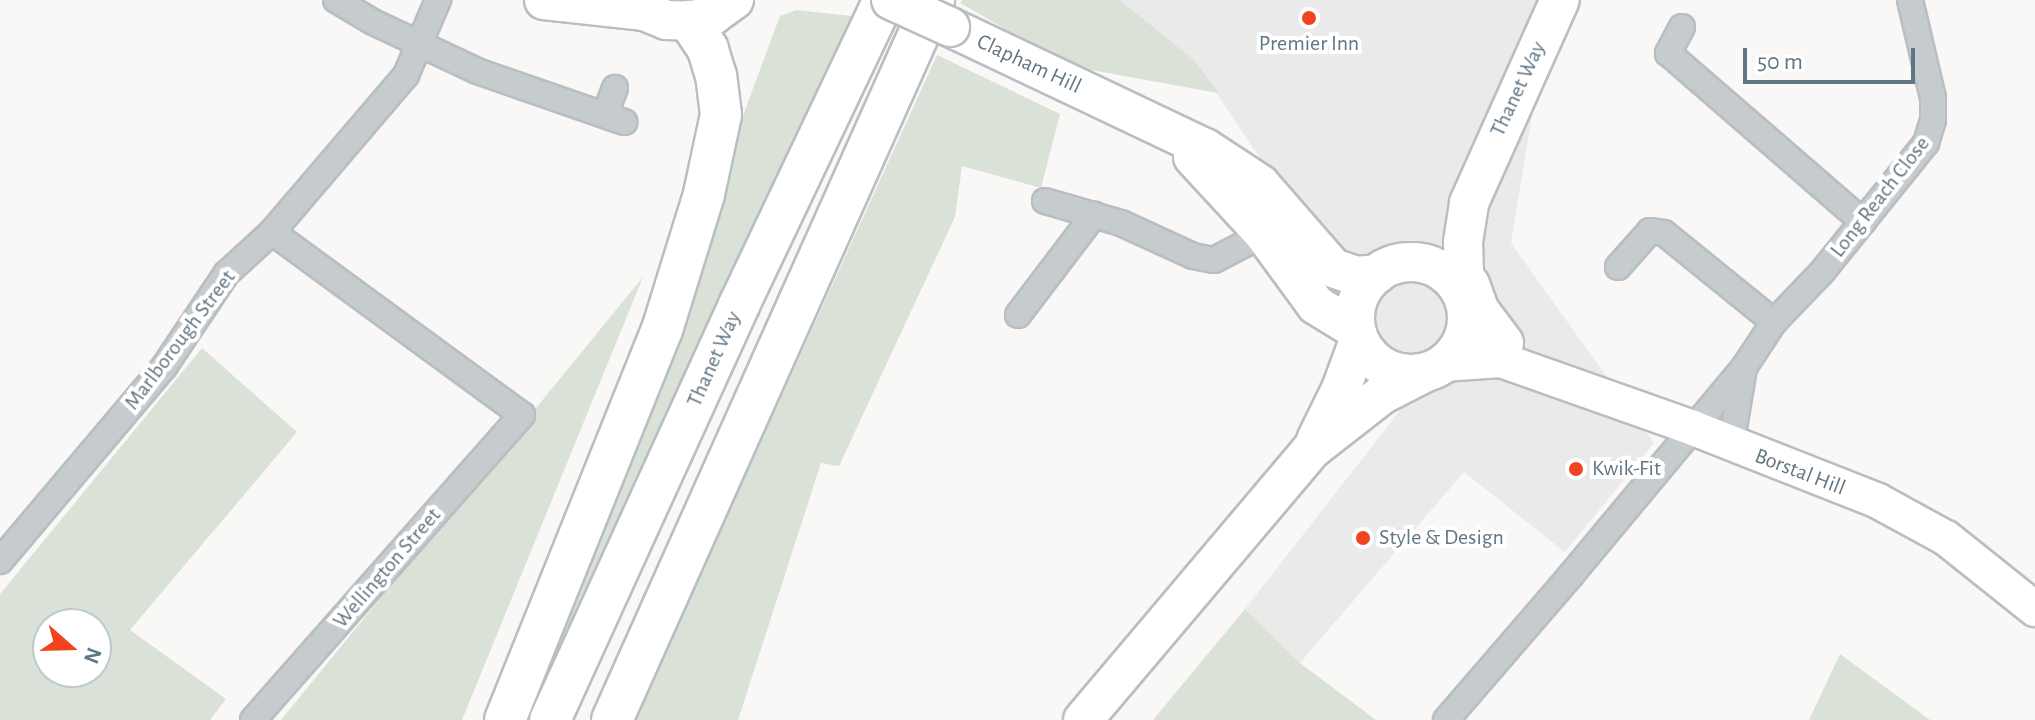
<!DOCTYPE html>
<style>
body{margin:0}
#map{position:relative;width:2035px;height:720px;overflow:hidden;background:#f9f8f6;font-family:"Alegreya Sans",sans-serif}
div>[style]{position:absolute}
.built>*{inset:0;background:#e9eae9}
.green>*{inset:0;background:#dae1d6}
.roads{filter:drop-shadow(2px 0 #b8bec2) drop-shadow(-2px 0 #b8bec2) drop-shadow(0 2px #b8bec2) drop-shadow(0 -2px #b8bec2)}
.minor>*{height:24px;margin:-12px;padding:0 12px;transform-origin:12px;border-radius:12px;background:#c6cbce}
.secondary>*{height:34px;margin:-17px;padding:0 17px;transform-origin:17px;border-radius:17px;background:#fff}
.primary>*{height:38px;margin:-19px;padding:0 19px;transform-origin:19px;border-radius:19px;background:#fff}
.primary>.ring{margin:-19px;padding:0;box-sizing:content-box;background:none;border:38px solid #fff;border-radius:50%}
.trunk>*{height:40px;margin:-20px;padding:0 20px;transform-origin:20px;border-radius:20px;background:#fff}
.bridges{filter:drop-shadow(2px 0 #b9bec1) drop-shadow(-2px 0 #b9bec1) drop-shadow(0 2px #b9bec1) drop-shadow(0 -2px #b9bec1)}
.primary-bridge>*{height:38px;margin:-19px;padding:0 19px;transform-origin:19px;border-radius:19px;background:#fff}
.dots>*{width:22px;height:22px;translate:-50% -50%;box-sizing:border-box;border:4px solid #fff;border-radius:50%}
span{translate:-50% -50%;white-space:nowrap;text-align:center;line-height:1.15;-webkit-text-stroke:8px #fff;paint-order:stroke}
.poi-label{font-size:22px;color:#617683}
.left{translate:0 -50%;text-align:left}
.street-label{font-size:22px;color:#617683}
.north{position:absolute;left:32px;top:608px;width:80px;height:80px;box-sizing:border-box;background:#fff;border:2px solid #c0c8cd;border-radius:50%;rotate:110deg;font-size:22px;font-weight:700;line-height:32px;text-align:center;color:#617683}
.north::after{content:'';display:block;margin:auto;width:28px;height:36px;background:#ef441f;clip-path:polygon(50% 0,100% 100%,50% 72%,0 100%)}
.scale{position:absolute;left:1743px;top:48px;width:172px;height:36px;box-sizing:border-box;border:4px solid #617683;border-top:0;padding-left:10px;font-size:24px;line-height:28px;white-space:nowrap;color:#617683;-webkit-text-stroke:6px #fff;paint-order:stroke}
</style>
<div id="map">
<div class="built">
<i style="clip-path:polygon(1120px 0,1551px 0,1511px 243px,1654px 443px,1565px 552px,1464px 472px,1300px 663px,1245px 609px,1416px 390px,1194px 60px)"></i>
</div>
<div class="green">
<i style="clip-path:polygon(962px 0,1120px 0,1194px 60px,1218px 93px,1080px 68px,1051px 55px,960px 3px)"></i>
<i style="clip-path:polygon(796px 10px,852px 16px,532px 720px,518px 720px,780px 16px)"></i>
<i style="clip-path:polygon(937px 55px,1060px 114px,1041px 188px,962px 166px,955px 217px,839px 466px,821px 463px,738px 720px,634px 720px)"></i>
<i style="clip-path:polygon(643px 277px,462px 720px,281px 720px)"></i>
<i style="clip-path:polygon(evenodd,202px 348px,297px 432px,130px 630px,226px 699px,210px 720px,0 720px,0 594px,202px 348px,48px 624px,96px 624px,96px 672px,48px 672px,48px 624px)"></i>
<i style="clip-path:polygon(1245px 609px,1300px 663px,1376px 720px,1153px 720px)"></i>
<i style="clip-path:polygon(1840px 654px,1930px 720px,1809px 720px)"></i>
</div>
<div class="roads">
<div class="minor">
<i style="left:336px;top:0;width:43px;rotate:30.7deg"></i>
<i style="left:373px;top:22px;width:115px;rotate:25.2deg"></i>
<i style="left:477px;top:71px;width:156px;rotate:19.1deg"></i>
<i style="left:1682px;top:27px;width:30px;rotate:118deg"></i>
<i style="left:1668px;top:53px;width:258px;rotate:40.9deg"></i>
<i style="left:605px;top:114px;width:28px;rotate:-69deg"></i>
<i style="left:1045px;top:201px;width:79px;rotate:16.1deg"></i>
<i style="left:1121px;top:223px;width:79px;rotate:24.6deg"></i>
<i style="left:1193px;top:256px;width:21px;rotate:11deg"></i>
<i style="left:1214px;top:260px;width:56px;rotate:-27.5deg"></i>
<i style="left:1618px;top:267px;width:48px;rotate:-48.4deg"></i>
<i style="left:1650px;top:231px;width:14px;rotate:8deg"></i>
<i style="left:1664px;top:233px;width:141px;rotate:39deg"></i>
<i style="left:1018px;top:315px;width:126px;rotate:-52.8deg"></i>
<i style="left:1731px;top:446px;width:79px;rotate:-80.5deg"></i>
<i style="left:0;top:561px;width:254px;rotate:-49.8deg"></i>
<i style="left:164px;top:367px;width:112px;rotate:-56.3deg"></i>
<i style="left:226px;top:274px;width:62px;rotate:-42.4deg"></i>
<i style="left:272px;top:232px;width:206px;rotate:-49.5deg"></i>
<i style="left:406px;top:75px;width:82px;rotate:-66.9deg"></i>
<i style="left:253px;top:720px;width:407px;rotate:-48.6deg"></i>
<i style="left:522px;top:415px;width:310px;rotate:-143.8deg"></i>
<i style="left:1446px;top:720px;width:191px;rotate:-49.2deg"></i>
<i style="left:1571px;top:575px;width:272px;rotate:-50.2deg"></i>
<i style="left:1745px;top:366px;width:53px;rotate:-56.6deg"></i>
<i style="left:1774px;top:322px;width:69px;rotate:-46.2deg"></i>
<i style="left:1822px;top:272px;width:166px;rotate:-51.1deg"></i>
<i style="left:1926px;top:143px;width:24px;rotate:-73deg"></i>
<i style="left:1933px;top:120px;width:22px;rotate:-90deg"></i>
<i style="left:1933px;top:98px;width:101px;rotate:-103.2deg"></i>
</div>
<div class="secondary">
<i style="left:1444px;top:364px;width:57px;rotate:-4deg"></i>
<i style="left:1501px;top:360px;width:204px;rotate:19.5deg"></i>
<i style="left:1693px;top:428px;width:199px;rotate:21.5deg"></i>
<i style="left:1878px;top:501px;width:77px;rotate:28.6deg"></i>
<i style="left:1946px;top:538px;width:114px;rotate:38.6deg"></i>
</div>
<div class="primary">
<i style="left:544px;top:0;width:101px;rotate:6.3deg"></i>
<i style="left:631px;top:0;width:17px;rotate:40deg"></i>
<i style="left:644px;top:11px;width:24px;rotate:22deg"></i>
<i style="left:666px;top:20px;width:23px;rotate:2deg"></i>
<i style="left:689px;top:21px;width:25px;rotate:-14deg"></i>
<i style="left:713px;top:15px;width:26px;rotate:-36deg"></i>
<i style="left:950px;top:27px;width:282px;rotate:25.4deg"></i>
<i style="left:1205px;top:148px;width:66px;rotate:33.2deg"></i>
<i style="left:1260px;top:184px;width:111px;rotate:49deg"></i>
<i style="left:1333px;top:268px;width:24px;rotate:19deg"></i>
<i style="left:1356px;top:276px;width:21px;rotate:-5deg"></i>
<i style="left:1193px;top:157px;width:105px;rotate:47.3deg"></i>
<i style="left:1264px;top:234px;width:88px;rotate:53.8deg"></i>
<i style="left:1316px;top:305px;width:46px;rotate:31.6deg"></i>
<i class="ring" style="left:1355px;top:262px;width:74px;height:74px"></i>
<i style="left:1470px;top:284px;width:29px;rotate:70deg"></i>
<i style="left:1480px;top:311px;width:40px;rotate:53deg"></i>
<i style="left:1465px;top:302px;width:60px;rotate:-91.9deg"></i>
<i style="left:1463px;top:242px;width:39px;rotate:-81deg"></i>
<i style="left:1469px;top:203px;width:222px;rotate:-65.9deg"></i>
<i style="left:1316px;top:440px;width:57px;rotate:-63.9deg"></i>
<i style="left:1341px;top:389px;width:52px;rotate:-69.8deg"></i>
<i style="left:1083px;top:720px;width:353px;rotate:-49.8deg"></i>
<i style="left:1311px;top:450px;width:91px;rotate:-37.9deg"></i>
<i style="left:1383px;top:394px;width:46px;rotate:-27.1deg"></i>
</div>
<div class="trunk">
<i style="left:505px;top:720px;width:420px;rotate:-68.1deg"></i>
<i style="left:662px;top:330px;width:142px;rotate:-72.8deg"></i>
<i style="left:704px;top:194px;width:81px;rotate:-77.9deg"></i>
<i style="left:721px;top:115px;width:39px;rotate:-97deg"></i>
<i style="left:716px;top:76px;width:28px;rotate:-107deg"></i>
<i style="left:708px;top:49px;width:34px;rotate:-124deg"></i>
<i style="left:550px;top:720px;width:456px;rotate:-65.5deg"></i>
<i style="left:739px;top:305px;width:338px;rotate:-64.6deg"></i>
<i style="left:612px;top:720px;width:789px;rotate:-65.9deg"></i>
</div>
</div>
<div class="bridges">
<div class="primary-bridge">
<i style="left:891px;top:0;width:65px;rotate:24.6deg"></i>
</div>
</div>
<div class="dots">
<i style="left:1309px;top:18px;background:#ef441f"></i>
<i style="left:1576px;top:469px;background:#ef441f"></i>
<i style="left:1363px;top:538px;background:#ef441f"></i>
</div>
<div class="poi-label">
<span style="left:1309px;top:44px">Premier Inn</span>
<span class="left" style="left:1592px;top:469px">Kwik-Fit</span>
<span class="left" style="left:1379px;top:538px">Style &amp; Design</span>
</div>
<div class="street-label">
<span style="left:1029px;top:64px;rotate:25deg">Clapham Hill</span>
<span style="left:1518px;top:89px;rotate:-65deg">Thanet Way</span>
<span style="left:1880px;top:197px;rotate:-52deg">Long Reach Close</span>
<span style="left:180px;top:340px;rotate:-53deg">Marlborough Street</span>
<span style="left:714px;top:359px;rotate:-66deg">Thanet Way</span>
<span style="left:1800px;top:472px;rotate:21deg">Borstal Hill</span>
<span style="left:387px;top:568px;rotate:-49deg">Wellington Street</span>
</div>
<div class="north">N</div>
<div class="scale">50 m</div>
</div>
